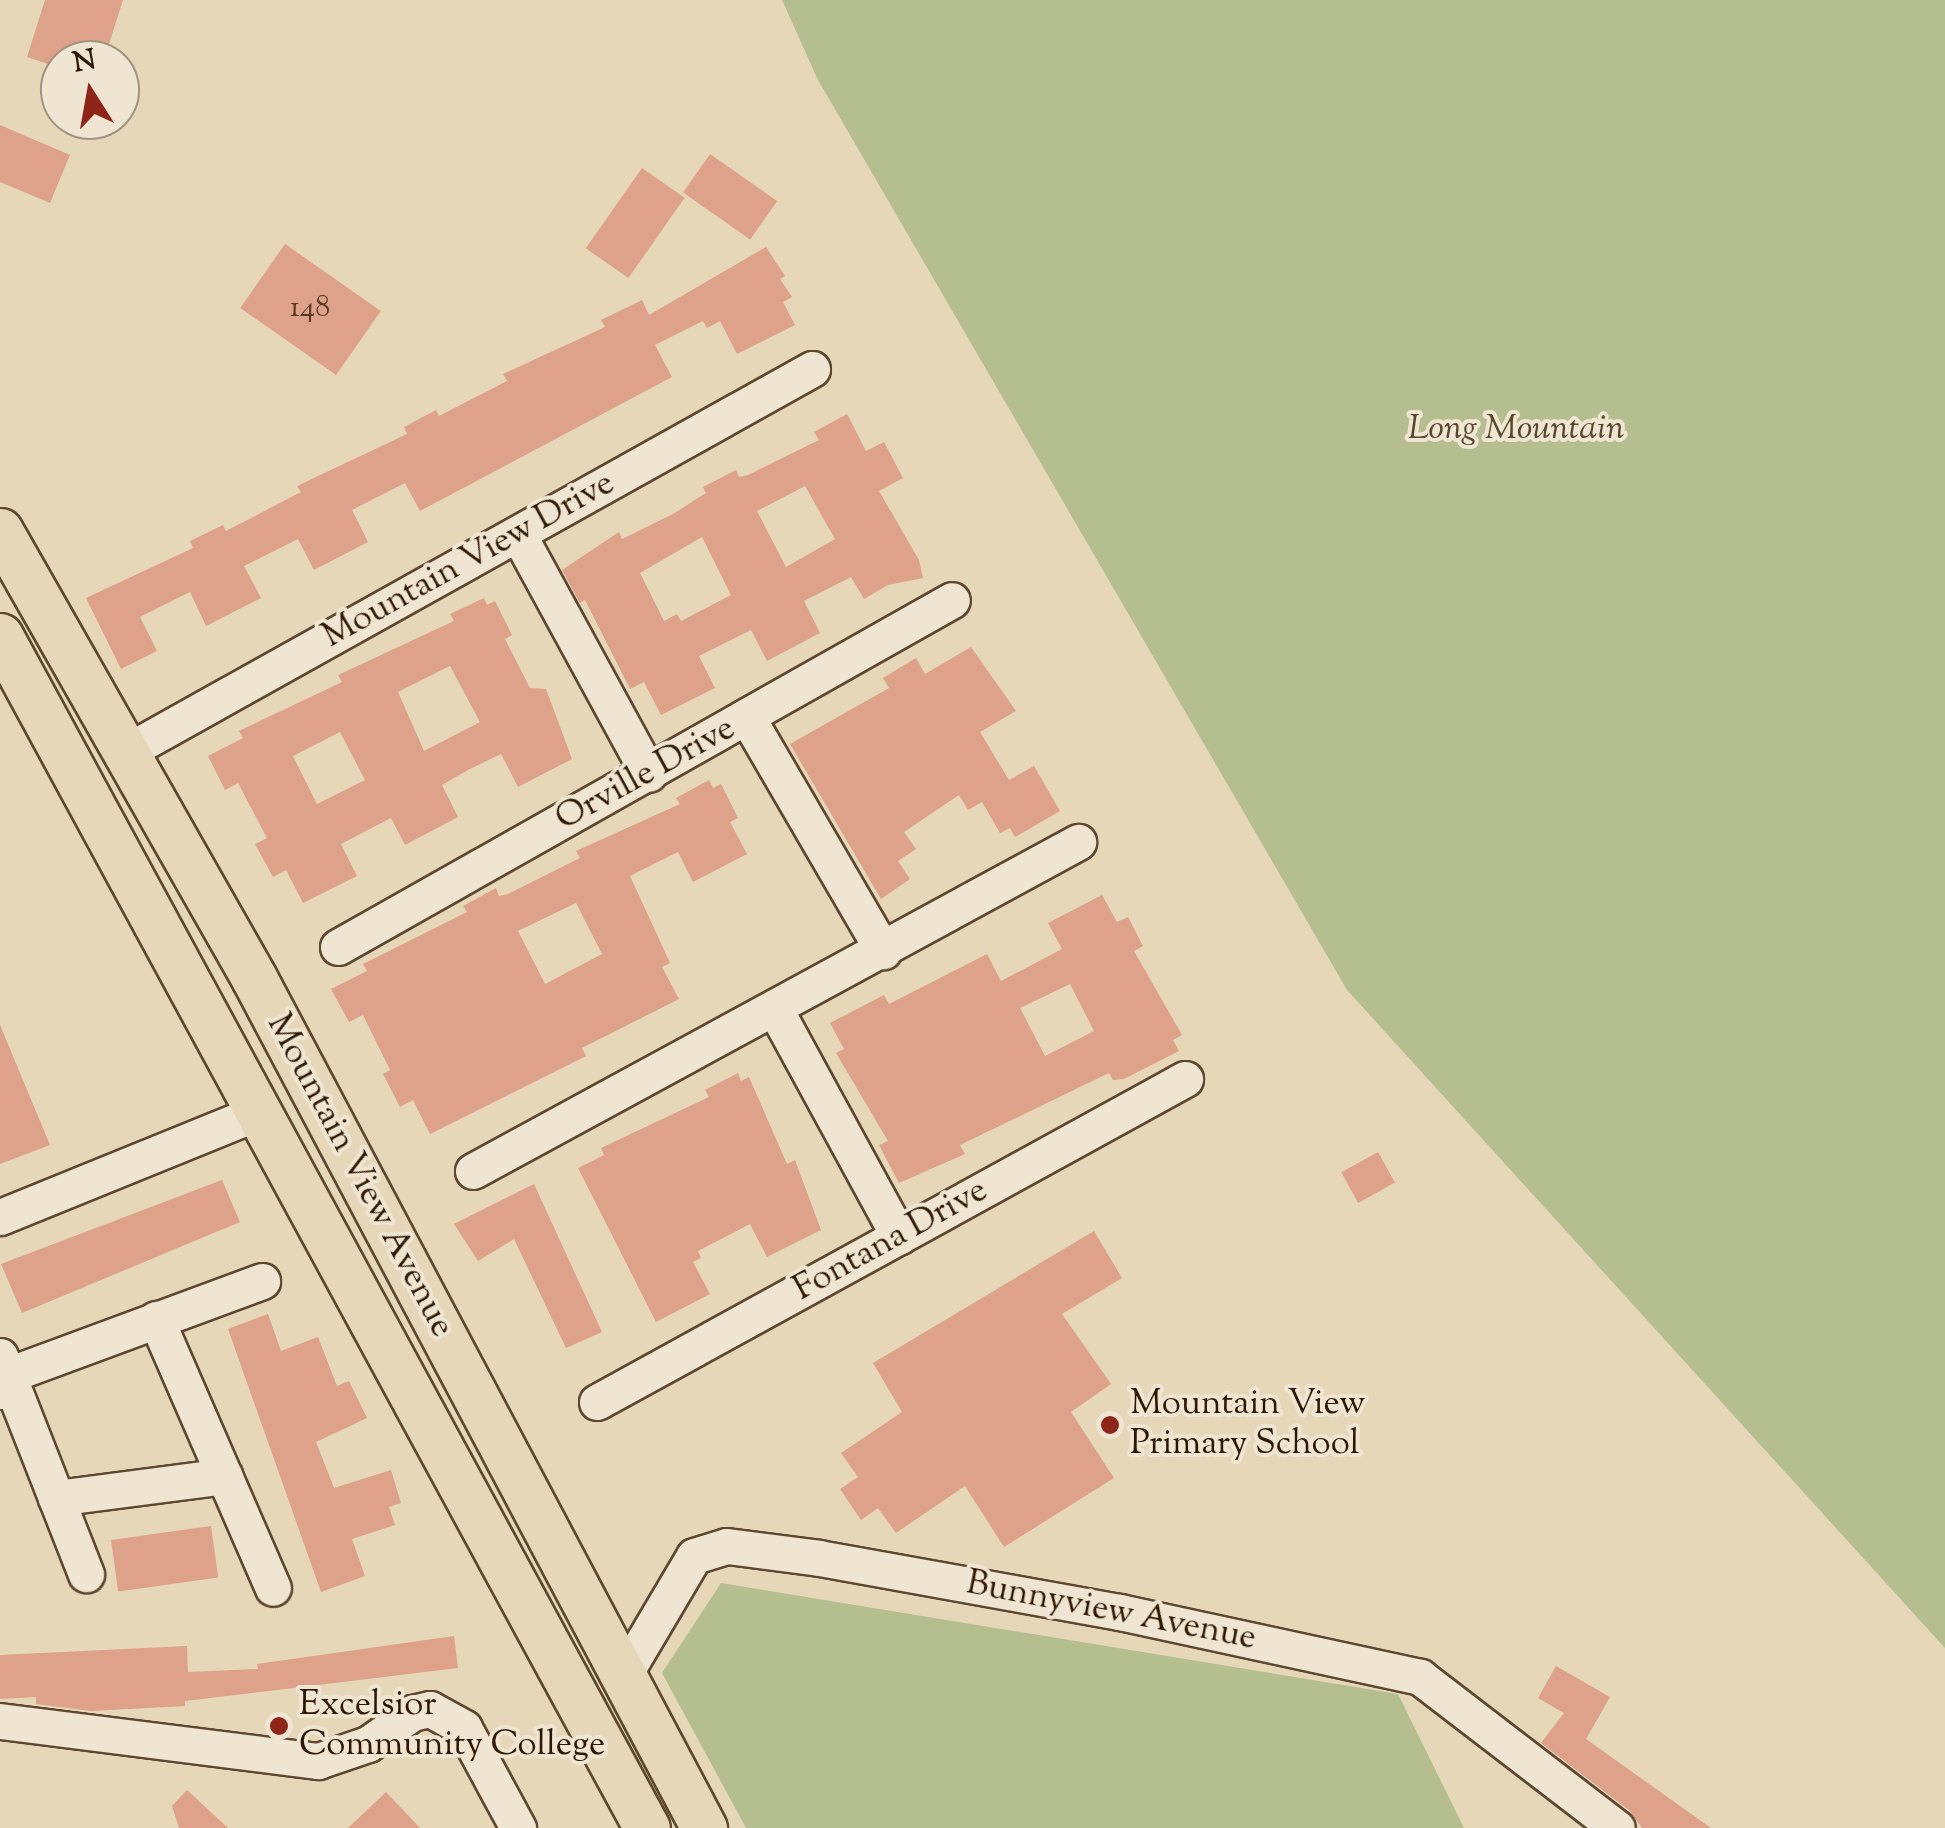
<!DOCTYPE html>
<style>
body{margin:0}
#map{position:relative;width:1945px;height:1828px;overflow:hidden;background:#e6d7b9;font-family:"Sorts Mill Goudy",serif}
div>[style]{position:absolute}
.green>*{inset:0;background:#b5be8f}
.building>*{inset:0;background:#dea18a;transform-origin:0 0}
.roads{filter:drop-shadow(2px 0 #5d482f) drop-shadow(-2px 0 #5d482f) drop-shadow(0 2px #5d482f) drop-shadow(0 -2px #5d482f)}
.minor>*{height:35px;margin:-17.5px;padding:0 17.5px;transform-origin:17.5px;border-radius:17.5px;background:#efe5d2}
.major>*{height:45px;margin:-22.5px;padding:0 22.5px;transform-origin:22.5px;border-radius:22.5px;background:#e6d7b9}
.dots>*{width:28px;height:28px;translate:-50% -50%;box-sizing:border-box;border:5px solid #efe5d2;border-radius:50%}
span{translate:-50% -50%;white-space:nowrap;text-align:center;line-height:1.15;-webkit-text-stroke:8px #efe5d2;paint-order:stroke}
.number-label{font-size:30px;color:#5b3a23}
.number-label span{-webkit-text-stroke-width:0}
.park-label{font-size:35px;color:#574a2c;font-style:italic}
.street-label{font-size:35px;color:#2f1801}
.poi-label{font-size:35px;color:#2f1801}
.left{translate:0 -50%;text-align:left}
.north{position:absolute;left:40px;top:40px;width:100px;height:100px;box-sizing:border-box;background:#efe5d2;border:2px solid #a2937e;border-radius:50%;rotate:349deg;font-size:28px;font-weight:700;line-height:40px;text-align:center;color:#2f1801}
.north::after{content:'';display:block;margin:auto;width:35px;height:45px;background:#8f2418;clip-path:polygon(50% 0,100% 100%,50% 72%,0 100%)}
</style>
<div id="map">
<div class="green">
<i style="clip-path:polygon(782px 0,1945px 0,1945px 1648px,1347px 990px,818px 80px)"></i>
<i style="clip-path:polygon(721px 1583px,1398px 1694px,1464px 1828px,746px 1828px,662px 1673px)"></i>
</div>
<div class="building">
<i style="clip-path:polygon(45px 0,123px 0,104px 60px,60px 60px,60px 68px,27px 57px)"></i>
<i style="clip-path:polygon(0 125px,70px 155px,50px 203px,0 182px)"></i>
<i style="left:710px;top:154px;width:82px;height:47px;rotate:35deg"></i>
<i style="left:642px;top:168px;width:52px;height:98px;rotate:35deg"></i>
<i style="left:285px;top:244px;width:117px;height:78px;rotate:35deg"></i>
<i style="clip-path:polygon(766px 247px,785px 276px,780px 279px,792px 297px,783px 302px,795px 325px,737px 354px,720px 321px,707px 328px,703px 321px,655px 345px,672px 377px,420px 511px,405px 483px,352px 510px,368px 542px,314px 570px,298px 539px,244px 566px,261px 598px,206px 626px,190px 592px,140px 617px,157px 651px,121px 669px,86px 598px,193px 548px,190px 541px,223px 525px,226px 531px,301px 492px,297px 486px,407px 434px,404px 427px,436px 410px,439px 416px,507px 381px,503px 374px,605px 327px,601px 320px,642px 300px,649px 315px)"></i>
<i style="clip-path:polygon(evenodd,847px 414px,866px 451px,884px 442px,903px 478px,879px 491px,919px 560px,923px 578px,888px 585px,864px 599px,851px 577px,804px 601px,820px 633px,767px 661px,751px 630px,699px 656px,715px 688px,661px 715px,644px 682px,630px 689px,585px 600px,580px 603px,562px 570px,619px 532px,622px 539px,673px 514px,706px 493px,703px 487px,736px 470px,739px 477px,748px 475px,819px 440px,814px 432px,847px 414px,805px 486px,835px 539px,786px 567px,757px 511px,805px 486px,847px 414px,702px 537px,731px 595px,681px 621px,677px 614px,664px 621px,640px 573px,702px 537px)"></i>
<i style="clip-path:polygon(evenodd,484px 598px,487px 605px,495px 601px,512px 635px,505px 639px,530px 688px,546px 689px,572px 759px,518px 787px,501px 754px,468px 770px,442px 785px,458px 817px,405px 845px,391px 818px,341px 844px,357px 876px,303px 903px,286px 870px,273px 877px,255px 844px,267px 838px,238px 783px,225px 790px,208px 756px,243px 738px,239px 731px,342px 682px,338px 675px,454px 621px,450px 614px,484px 598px,450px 666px,480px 722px,424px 751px,398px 692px,450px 666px,484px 598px,340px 732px,365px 780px,317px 804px,293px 756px,340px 732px)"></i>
<i style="clip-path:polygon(971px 647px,1016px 711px,980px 732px,1009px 780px,1034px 766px,1060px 811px,1015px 837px,1010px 828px,1000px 833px,982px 802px,968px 810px,959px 795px,904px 832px,916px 849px,898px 861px,910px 879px,881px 899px,790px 744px,889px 688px,883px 678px,916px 658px,925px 674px)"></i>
<i style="clip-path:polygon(evenodd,709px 780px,713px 788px,721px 784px,738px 818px,730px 822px,747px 854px,693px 882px,678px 852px,630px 876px,670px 963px,662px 967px,679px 999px,582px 1048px,586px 1056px,430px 1134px,413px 1100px,400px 1107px,383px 1074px,390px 1070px,363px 1015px,349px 1022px,331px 989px,367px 971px,363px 964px,467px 912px,463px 906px,496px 888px,499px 896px,508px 894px,580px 858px,576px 851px,680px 804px,676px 798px,709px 780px,576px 903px,602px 954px,545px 984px,518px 931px,576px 903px)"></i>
<i style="clip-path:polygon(evenodd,1102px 895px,1117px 922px,1128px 917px,1143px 946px,1134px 951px,1182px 1035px,1173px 1040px,1179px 1051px,1124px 1079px,1113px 1080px,1109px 1073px,960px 1145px,965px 1154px,899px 1183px,879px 1145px,888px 1141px,836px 1053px,844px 1049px,830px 1023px,884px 995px,889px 1004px,987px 954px,1001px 981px,1062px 949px,1048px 923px,1102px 895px,1070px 984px,1094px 1031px,1045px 1056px,1020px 1008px,1070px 984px)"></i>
<i style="clip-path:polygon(0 1025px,50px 1145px,0 1164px)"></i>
<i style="clip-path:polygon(738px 1073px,741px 1081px,749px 1077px,787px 1164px,795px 1160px,821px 1230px,767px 1257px,750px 1224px,698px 1251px,701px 1258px,693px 1262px,710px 1294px,656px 1322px,578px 1168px,604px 1155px,601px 1148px,709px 1097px,705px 1090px)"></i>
<i style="left:1378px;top:1152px;width:35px;height:42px;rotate:61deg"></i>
<i style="clip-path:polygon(222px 1180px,240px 1222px,22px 1313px,1px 1264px)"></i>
<i style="clip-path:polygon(534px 1184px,602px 1332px,566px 1348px,514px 1239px,478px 1261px,454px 1224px)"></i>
<i style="clip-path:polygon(1094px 1231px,1122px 1278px,1062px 1314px,1111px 1384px,1071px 1412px,1114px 1478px,1004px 1547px,965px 1486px,896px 1533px,878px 1508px,861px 1520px,840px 1489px,858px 1477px,841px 1453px,902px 1412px,873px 1363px)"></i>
<i style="clip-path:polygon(268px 1314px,281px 1351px,318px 1337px,337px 1386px,349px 1381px,367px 1418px,316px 1442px,334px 1488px,391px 1470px,401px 1503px,389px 1507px,395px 1525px,352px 1539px,365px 1576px,321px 1592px,228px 1329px)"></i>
<i style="left:211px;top:1526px;width:52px;height:101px;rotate:82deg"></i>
<i style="clip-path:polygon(454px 1636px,458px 1668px,185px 1701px,185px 1706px,91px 1711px,36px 1704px,36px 1697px,0 1699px,0 1655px,187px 1646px,188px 1672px,258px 1669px,257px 1664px)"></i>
<i style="clip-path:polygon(1556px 1666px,1610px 1697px,1586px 1739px,1711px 1828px,1642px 1828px,1630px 1811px,1541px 1743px,1564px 1713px,1538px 1698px)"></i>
<i style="clip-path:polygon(187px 1790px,228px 1828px,179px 1828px,172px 1806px)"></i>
<i style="clip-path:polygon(386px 1792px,420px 1828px,348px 1828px)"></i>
</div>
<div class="roads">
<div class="minor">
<i style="left:518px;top:534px;width:273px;rotate:61.4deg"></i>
<i style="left:747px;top:717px;width:271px;rotate:59.8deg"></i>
<i style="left:124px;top:753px;width:788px;rotate:-29.17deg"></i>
<i style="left:338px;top:947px;width:705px;rotate:-29.47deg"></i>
<i style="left:776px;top:1011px;width:257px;rotate:61.4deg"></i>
<i style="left:473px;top:1171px;width:689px;rotate:-28.54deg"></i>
<i style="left:0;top:1217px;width:279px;rotate:-22.1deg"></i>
<i style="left:156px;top:1319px;width:293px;rotate:66.5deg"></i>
<i style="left:0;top:1356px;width:21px;rotate:67deg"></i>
<i style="left:8px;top:1375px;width:271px;rotate:-20.3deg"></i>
<i style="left:0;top:1391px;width:18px;rotate:-63deg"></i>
<i style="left:8px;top:1375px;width:214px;rotate:68.6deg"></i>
<i style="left:597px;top:1402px;width:671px;rotate:-28.78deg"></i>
<i style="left:56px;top:1498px;width:170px;rotate:-7.4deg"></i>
<i style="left:623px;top:1676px;width:139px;rotate:-59.4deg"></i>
<i style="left:694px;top:1556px;width:34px;rotate:-17deg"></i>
<i style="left:727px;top:1546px;width:93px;rotate:7.4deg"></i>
<i style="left:819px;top:1558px;width:306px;rotate:10.2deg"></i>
<i style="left:1120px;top:1612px;width:307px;rotate:12.2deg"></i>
<i style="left:1420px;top:1677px;width:248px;rotate:37.5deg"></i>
<i style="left:0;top:1721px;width:321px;rotate:7.2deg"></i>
<i style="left:318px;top:1761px;width:53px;rotate:-18.8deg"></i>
<i style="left:368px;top:1744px;width:54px;rotate:-35.2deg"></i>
<i style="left:412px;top:1713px;width:18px;rotate:-13deg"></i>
<i style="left:430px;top:1709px;width:39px;rotate:29deg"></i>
<i style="left:464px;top:1728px;width:114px;rotate:61.6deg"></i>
</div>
<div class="major">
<i style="left:0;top:531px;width:514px;rotate:60.39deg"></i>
<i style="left:254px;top:978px;width:962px;rotate:62.1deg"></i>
<i style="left:0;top:636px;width:1356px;rotate:61.51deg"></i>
</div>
</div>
<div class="dots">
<i style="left:1110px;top:1425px;background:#8f2418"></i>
<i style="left:279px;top:1726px;background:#8f2418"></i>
</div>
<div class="number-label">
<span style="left:310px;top:309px">148</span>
</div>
<div class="park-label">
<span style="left:1516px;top:430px">Long Mountain</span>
</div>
<div class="street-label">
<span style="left:469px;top:561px;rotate:-29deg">Mountain View Drive</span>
<span style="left:646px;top:775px;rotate:-29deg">Orville Drive</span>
<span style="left:359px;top:1176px;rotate:62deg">Mountain View Avenue</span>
<span style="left:891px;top:1241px;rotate:-29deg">Fontana Drive</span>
<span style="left:1111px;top:1612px;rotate:11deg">Bunnyview Avenue</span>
</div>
<div class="poi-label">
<span class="left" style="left:1130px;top:1425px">Mountain View<br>Primary School</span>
<span class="left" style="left:299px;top:1726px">Excelsior<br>Community College</span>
</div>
<div class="north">N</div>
</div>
